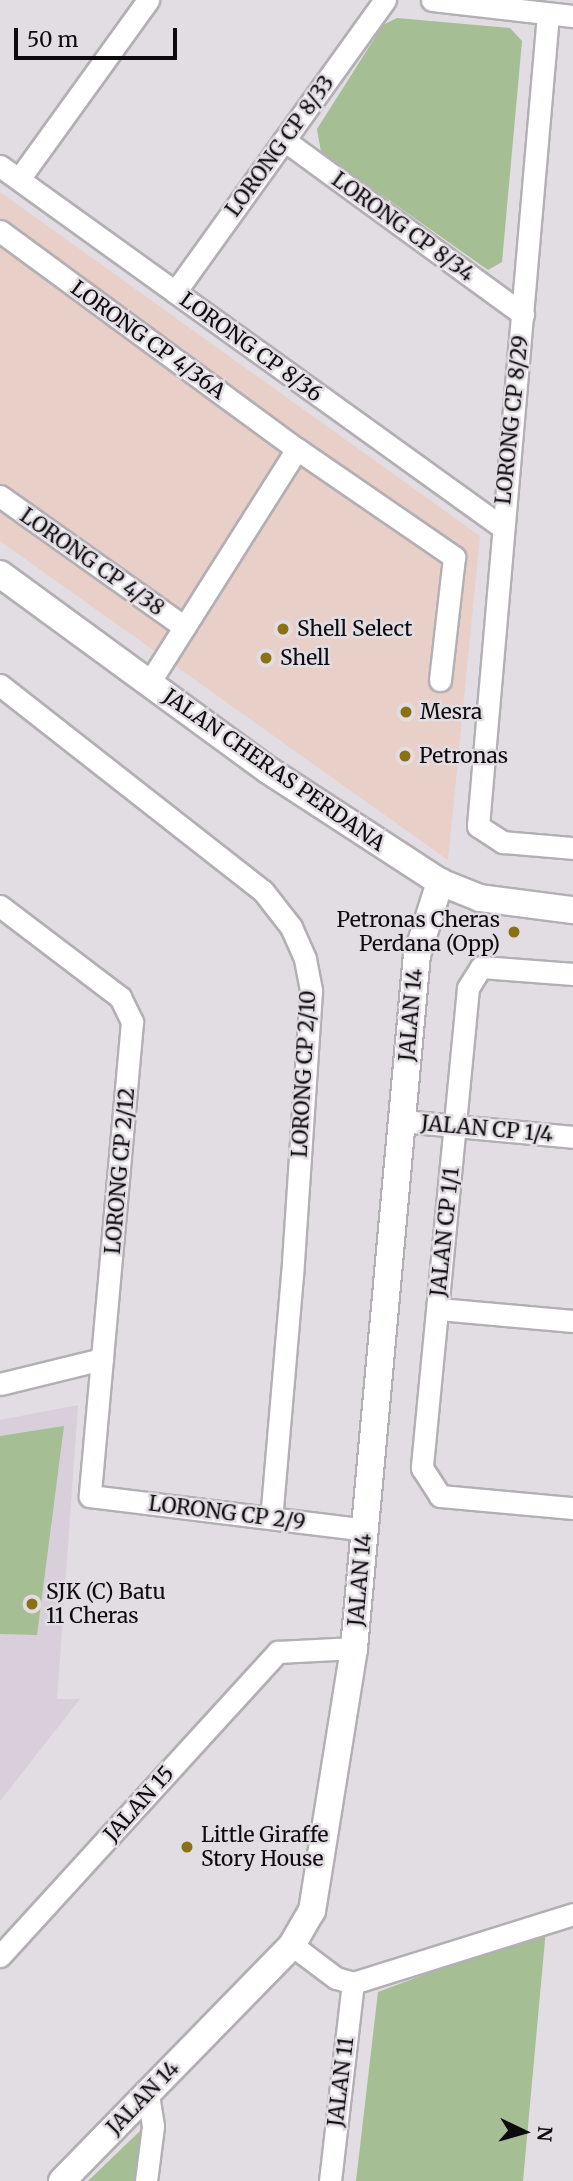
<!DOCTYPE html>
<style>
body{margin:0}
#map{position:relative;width:573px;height:2181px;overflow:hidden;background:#e1dde2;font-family:Merriweather,serif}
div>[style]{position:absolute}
.commercial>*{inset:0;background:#e8cfc7}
.built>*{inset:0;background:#d8cfda}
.green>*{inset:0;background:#a5be94}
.roads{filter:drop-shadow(2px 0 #b3afb4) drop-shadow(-2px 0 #b3afb4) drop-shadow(0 2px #b3afb4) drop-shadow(0 -2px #b3afb4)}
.minor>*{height:21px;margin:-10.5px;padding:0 10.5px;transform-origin:10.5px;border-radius:10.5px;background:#fff}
.tertiary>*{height:26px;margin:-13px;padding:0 13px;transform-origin:13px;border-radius:13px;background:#fff}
.dots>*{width:19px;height:19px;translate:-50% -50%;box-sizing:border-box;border:4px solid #e1dde2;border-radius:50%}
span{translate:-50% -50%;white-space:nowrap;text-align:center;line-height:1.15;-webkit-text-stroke:5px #e1dde2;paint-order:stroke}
.street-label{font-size:21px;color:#0d0b0d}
.poi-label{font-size:21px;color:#0d0b0d}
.left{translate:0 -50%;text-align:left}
.right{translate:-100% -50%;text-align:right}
.north{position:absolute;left:489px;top:2097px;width:70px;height:70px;-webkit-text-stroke:5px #e1dde2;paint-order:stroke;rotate:95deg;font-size:19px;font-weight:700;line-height:28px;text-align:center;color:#0d0b0d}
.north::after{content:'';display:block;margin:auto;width:24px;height:32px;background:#0d0b0d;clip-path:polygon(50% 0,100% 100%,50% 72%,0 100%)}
.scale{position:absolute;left:14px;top:28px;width:163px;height:32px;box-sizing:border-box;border:4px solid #0d0b0d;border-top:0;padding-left:9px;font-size:21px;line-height:24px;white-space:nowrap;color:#0d0b0d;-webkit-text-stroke:5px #e1dde2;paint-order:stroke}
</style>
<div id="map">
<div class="commercial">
<i style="clip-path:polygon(0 192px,480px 536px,448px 860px,0 541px)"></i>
</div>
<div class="built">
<i style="clip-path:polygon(78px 1405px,57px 1699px,80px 1699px,0 1801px,0 1420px)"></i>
</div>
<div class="green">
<i style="clip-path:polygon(397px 18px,510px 28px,522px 41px,502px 262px,488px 270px,321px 152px,317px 129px,383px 25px)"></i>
<i style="clip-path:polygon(64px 1426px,37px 1635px,0 1634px,0 1436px)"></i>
<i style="clip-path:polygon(546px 1929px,523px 2181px,356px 2181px,378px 1992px)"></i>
<i style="clip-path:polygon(141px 2130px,135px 2181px,88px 2181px)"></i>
</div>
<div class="roads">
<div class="minor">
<i style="left:432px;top:0;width:142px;rotate:6.5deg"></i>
<i style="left:548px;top:14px;width:815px;rotate:94.93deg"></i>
<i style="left:478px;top:826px;width:30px;rotate:33deg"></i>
<i style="left:503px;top:842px;width:70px;rotate:4.9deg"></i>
<i style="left:284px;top:140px;width:296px;rotate:36.1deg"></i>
<i style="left:0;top:166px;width:618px;rotate:35.72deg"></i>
<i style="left:19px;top:179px;width:221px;rotate:-54.2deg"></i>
<i style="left:0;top:231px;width:368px;rotate:36.3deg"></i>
<i style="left:297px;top:449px;width:191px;rotate:34.5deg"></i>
<i style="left:454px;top:557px;width:124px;rotate:96.5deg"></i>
<i style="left:175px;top:292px;width:360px;rotate:-54.3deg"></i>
<i style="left:0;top:496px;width:226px;rotate:35.4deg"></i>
<i style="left:149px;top:683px;width:277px;rotate:-57.7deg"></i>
<i style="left:0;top:685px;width:334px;rotate:38.1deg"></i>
<i style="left:263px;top:891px;width:46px;rotate:52.1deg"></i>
<i style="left:291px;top:927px;width:35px;rotate:66deg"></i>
<i style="left:305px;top:959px;width:33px;rotate:79deg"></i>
<i style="left:311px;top:991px;width:285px;rotate:93.8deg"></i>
<i style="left:292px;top:1275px;width:244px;rotate:94.9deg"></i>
<i style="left:0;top:906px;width:151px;rotate:37.2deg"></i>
<i style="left:120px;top:997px;width:28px;rotate:64deg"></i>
<i style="left:132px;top:1022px;width:476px;rotate:95.1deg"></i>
<i style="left:90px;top:1496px;width:277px;rotate:7deg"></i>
<i style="left:573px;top:974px;width:92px;rotate:-175.6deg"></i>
<i style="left:481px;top:967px;width:25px;rotate:122deg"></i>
<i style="left:468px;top:988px;width:482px;rotate:95.5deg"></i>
<i style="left:422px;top:1468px;width:33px;rotate:57deg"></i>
<i style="left:440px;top:1496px;width:134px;rotate:5.2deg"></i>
<i style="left:402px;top:1121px;width:172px;rotate:5.3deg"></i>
<i style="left:438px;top:1309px;width:136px;rotate:5.1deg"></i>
<i style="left:0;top:1384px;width:105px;rotate:-13.8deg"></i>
<i style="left:292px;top:1945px;width:55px;rotate:36.9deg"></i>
<i style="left:336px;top:1978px;width:18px;rotate:16deg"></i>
<i style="left:353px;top:1983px;width:231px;rotate:-17.4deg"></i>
<i style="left:0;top:1956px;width:412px;rotate:-47.6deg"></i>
<i style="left:278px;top:1652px;width:76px;rotate:-3deg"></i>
<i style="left:146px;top:2181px;width:55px;rotate:-82.7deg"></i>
<i style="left:153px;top:2126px;width:33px;rotate:-99deg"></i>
<i style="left:330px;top:2181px;width:199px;rotate:-83.4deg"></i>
</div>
<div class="tertiary">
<i style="left:0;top:574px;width:332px;rotate:36.2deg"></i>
<i style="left:268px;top:770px;width:205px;rotate:33.1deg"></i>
<i style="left:440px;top:882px;width:43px;rotate:21.8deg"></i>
<i style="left:480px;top:898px;width:94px;rotate:7.4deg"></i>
<i style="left:62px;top:2181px;width:330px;rotate:-45.7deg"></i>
<i style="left:292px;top:1945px;width:39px;rotate:-60deg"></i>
<i style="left:312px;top:1911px;width:266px;rotate:-80.9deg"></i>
<i style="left:354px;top:1648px;width:696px;rotate:-84.81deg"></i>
<i style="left:417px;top:955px;width:77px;rotate:-72.5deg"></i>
</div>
</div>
<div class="dots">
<i style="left:283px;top:629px;background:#8a7113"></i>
<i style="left:266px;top:658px;background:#8a7113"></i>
<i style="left:406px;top:712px;background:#8a7113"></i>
<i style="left:405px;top:756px;background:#8a7113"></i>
<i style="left:514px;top:932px;background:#8a7113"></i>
<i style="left:32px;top:1604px;background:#8a7113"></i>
<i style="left:187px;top:1847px;background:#8a7113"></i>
</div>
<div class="street-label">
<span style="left:280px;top:146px;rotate:-54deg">LORONG CP 8/33</span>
<span style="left:403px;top:227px;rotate:36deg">LORONG CP 8/34</span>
<span style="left:148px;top:340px;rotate:36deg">LORONG CP 4/36A</span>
<span style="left:251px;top:347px;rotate:36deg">LORONG CP 8/36</span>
<span style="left:512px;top:420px;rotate:-84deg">LORONG CP 8/29</span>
<span style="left:92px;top:562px;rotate:35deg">LORONG CP 4/38</span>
<span style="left:274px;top:770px;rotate:35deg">JALAN CHERAS PERDANA</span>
<span style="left:411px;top:1015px;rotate:-85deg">JALAN 14</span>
<span style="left:304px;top:1074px;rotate:-87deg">LORONG CP 2/10</span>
<span style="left:487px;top:1129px;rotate:5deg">JALAN CP 1/4</span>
<span style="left:120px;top:1171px;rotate:-85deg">LORONG CP 2/12</span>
<span style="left:445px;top:1232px;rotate:-84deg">JALAN CP 1/1</span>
<span style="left:227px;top:1513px;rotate:7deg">LORONG CP 2/9</span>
<span style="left:360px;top:1580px;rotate:-85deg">JALAN 14</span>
<span style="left:139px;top:1804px;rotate:-48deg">JALAN 15</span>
<span style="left:341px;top:2082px;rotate:-83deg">JALAN 11</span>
<span style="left:143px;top:2098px;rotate:-46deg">JALAN 14</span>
</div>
<div class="poi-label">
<span class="left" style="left:297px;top:629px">Shell Select</span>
<span class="left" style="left:280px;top:658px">Shell</span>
<span class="left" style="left:420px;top:712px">Mesra</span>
<span class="left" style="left:419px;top:756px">Petronas</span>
<span class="right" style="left:500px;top:932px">Petronas Cheras<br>Perdana (Opp)</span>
<span class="left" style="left:46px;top:1604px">SJK (C) Batu<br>11 Cheras</span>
<span class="left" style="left:201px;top:1847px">Little Giraffe<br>Story House</span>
</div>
<div class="north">N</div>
<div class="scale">50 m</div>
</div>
